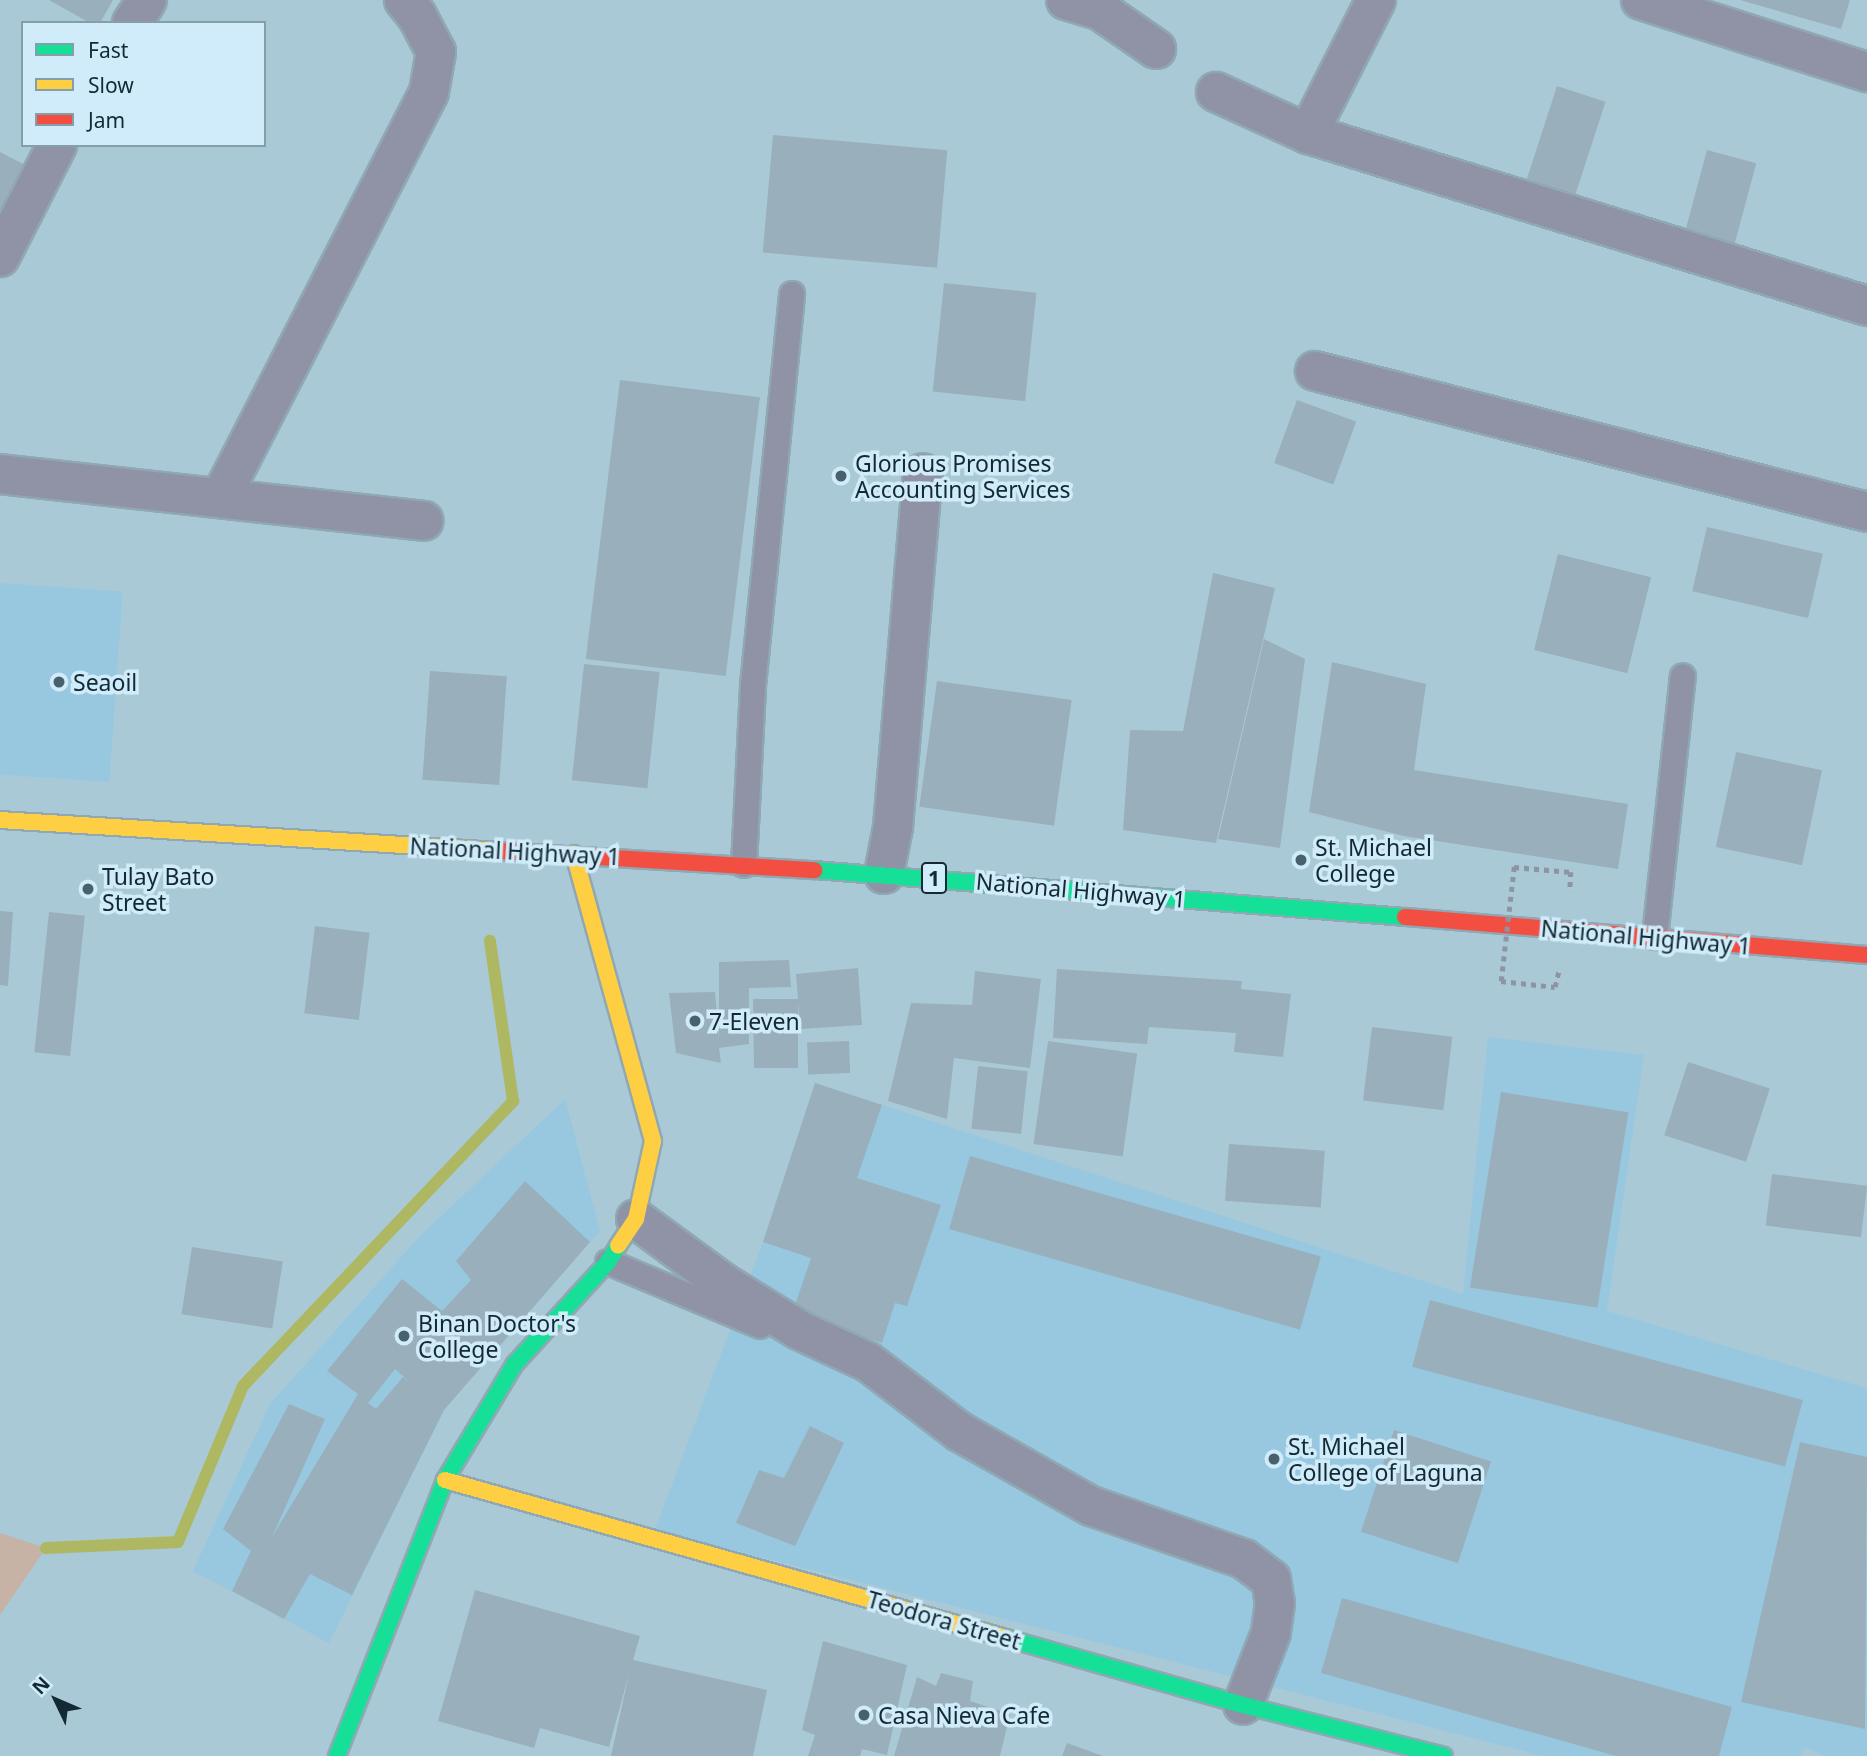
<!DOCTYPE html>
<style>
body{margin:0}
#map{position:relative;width:1867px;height:1756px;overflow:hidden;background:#aac9d7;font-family:"Noto Sans",sans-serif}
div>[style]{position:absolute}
.built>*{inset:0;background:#97c8df;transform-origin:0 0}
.green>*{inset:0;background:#c7b2a6}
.stream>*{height:12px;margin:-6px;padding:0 6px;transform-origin:6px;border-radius:6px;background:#aeb863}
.building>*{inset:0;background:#9aafbc;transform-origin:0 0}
.path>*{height:4.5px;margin-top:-2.25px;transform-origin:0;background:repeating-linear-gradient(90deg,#8d95a5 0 5px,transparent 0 10px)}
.roads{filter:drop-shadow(2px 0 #8fa8b3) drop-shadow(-2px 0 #8fa8b3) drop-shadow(0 2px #8fa8b3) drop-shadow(0 -2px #8fa8b3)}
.lane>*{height:24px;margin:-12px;padding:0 12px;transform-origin:12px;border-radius:12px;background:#9092a6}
.street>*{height:38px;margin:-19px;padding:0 19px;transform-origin:19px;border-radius:19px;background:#9092a6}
.fast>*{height:16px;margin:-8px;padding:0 8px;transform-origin:8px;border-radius:8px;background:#16e098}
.slow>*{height:16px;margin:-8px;padding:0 8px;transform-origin:8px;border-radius:8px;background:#ffcf43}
.jam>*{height:16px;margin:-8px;padding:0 8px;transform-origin:8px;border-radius:8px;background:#f24e42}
.path-bridge>*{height:4.5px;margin-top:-2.25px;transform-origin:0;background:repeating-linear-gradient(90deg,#8d95a5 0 5px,transparent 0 10px)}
.dots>*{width:19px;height:19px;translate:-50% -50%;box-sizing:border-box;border:4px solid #d0ebf9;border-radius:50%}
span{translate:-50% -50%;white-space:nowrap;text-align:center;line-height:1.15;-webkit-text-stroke:7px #d0ebf9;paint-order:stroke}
.shield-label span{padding:2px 5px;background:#d0ebf9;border:2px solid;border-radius:5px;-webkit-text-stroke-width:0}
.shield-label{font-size:21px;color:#132a34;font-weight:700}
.poi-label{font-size:23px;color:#132a34}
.left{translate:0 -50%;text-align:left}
.street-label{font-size:23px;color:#132a34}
.legend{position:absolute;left:21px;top:21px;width:245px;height:126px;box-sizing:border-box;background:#d0ebf9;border:2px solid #849eaa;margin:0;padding:9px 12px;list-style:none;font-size:21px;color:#132a34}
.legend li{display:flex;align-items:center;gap:14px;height:35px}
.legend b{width:35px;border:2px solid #849eaa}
.north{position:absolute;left:21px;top:1665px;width:70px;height:70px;-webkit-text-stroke:5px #d0ebf9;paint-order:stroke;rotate:314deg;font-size:19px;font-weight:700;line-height:28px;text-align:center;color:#132a34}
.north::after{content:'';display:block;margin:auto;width:24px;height:32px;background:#132a34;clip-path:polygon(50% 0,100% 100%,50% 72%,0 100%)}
</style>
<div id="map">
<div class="built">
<i style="left:0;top:583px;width:123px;height:191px;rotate:4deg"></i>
<i style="clip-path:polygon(1488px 1037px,1644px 1055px,1607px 1311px,1867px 1388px,1867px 1756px,1825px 1756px,1805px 1747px,1800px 1756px,1544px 1756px,655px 1530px,763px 1242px,815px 1083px,1463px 1294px)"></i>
<i style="clip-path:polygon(565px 1099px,600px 1231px,444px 1410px,329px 1643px,193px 1571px,270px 1404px,419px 1237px)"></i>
</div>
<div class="green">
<i style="clip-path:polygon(0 1533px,46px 1548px,0 1615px)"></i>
</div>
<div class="stream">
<i style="left:46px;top:1548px;width:132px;rotate:-2.6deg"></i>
<i style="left:178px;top:1542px;width:169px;rotate:-67.4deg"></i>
<i style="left:243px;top:1386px;width:393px;rotate:-46.5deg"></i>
<i style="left:513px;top:1101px;width:162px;rotate:-98.2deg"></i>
</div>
<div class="building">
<i style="clip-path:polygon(49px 0,113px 0,100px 23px,90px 23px)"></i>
<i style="clip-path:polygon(1740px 0,1850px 0,1841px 29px)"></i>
<i style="left:1557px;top:86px;width:51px;height:99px;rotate:18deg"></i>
<i style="left:773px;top:135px;width:175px;height:118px;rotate:5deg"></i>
<i style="left:1707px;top:150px;width:51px;height:86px;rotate:15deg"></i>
<i style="clip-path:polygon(0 152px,31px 168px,0 226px)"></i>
<i style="left:944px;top:283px;width:93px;height:109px;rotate:6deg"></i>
<i style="left:620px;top:380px;width:141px;height:281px;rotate:7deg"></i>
<i style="left:1297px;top:400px;width:63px;height:67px;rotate:20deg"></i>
<i style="left:1707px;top:527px;width:119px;height:66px;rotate:13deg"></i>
<i style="left:1558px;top:554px;width:96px;height:99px;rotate:14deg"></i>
<i style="clip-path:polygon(1213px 573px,1275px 588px,1216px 843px,1123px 830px,1130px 730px,1183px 731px)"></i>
<i style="clip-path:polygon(1264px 639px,1305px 659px,1280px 848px,1218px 839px)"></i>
<i style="clip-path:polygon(1332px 662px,1426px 684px,1414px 770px,1628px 804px,1618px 869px,1404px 836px,1309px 812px)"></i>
<i style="left:584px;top:664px;width:76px;height:117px;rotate:6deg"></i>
<i style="left:430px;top:671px;width:77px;height:109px;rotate:4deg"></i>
<i style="left:937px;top:681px;width:136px;height:127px;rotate:8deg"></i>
<i style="left:1736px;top:752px;width:88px;height:97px;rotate:12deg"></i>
<i style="clip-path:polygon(0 911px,13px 912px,8px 986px,0 985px)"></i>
<i style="left:49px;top:912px;width:36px;height:141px;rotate:6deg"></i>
<i style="left:315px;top:926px;width:55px;height:88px;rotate:7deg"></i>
<i style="clip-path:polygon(789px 960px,791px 987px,749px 988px,749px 1044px,719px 1048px,721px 1063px,676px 1053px,669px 993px,715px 992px,719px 1040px,719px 962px)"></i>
<i style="clip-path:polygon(858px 968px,862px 1025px,800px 1029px,798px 1002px,798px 1068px,754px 1068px,753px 999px,798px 999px,796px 974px)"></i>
<i style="clip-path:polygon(1057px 969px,1242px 981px,1241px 989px,1291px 994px,1283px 1057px,1234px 1052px,1236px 1033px,1149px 1027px,1147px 1044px,1053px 1038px)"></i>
<i style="clip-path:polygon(975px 971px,1041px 979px,1030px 1068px,954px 1058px,947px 1119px,888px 1101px,911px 1003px,972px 1005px)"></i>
<i style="left:1372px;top:1027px;width:81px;height:74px;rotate:7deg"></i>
<i style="left:849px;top:1041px;width:32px;height:42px;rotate:88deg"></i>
<i style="left:1048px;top:1041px;width:90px;height:104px;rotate:8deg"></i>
<i style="left:1688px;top:1062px;width:86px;height:77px;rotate:18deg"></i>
<i style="left:978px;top:1066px;width:50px;height:63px;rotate:6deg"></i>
<i style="clip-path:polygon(815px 1083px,882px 1105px,857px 1178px,941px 1205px,907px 1306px,895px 1303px,882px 1343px,792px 1314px,811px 1258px,763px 1242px)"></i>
<i style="left:1501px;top:1092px;width:129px;height:198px;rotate:9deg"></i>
<i style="left:1229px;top:1144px;width:96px;height:57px;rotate:4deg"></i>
<i style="left:970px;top:1156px;width:365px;height:76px;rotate:16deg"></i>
<i style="left:1772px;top:1174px;width:96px;height:52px;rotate:7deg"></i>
<i style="clip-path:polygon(evenodd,525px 1181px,590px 1242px,444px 1410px,352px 1595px,310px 1574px,284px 1619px,232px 1591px,251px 1551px,223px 1529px,289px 1404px,325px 1419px,272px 1537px,358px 1394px,327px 1371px,402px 1279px,442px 1311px,471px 1280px,456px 1261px,525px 1181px,395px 1369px,410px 1382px,403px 1377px,376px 1409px,368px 1403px,395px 1369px)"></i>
<i style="left:192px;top:1247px;width:92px;height:68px;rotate:9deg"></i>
<i style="left:1430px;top:1300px;width:386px;height:69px;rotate:15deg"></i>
<i style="clip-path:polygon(810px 1426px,844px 1443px,795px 1546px,736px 1523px,759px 1470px,784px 1478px)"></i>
<i style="left:1394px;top:1430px;width:102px;height:107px;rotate:18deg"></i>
<i style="clip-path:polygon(1800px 1442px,1867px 1457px,1865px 1729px,1741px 1702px)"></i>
<i style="clip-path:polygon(475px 1590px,640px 1636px,633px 1660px,767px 1690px,753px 1756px,611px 1756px,629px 1674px,609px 1747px,540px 1728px,534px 1748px,438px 1721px)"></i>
<i style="clip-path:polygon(1342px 1598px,1732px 1707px,1719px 1756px,1616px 1756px,1321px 1673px)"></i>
<i style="clip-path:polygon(823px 1641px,907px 1665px,887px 1755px,862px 1749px,860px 1756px,808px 1756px,815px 1735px,802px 1730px)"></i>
<i style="clip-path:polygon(941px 1673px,973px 1681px,970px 1701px,1010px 1714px,1000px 1756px,894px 1756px,917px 1677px,936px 1686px)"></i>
<i style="clip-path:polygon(1067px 1743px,1103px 1756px,1062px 1756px)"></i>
</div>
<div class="path">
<i style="left:1514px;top:867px;width:57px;rotate:5deg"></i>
<i style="left:1571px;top:872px;width:20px;rotate:93deg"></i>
<i style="left:1501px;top:981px;width:54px;rotate:6.3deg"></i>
<i style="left:1555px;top:987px;width:18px;rotate:-77deg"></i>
</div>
<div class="roads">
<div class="lane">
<i style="left:744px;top:865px;width:179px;rotate:-87.1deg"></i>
<i style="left:753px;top:686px;width:394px;rotate:-84.3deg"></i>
<i style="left:1655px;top:937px;width:262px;rotate:-83.9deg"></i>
<i style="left:608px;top:1262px;width:165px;rotate:22.8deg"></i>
</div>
<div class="street">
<i style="left:1066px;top:0;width:37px;rotate:17deg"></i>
<i style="left:1101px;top:11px;width:67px;rotate:34.6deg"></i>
<i style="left:1641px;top:0;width:237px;rotate:17.7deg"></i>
<i style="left:132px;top:23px;width:27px;rotate:-57deg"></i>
<i style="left:1216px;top:92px;width:101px;rotate:24.5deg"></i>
<i style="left:1308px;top:134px;width:585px;rotate:17.1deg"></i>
<i style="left:1308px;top:134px;width:150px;rotate:-63.1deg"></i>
<i style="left:0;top:257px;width:126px;rotate:-63deg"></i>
<i style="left:1315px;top:371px;width:570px;rotate:14.33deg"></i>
<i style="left:0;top:474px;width:426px;rotate:6.3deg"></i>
<i style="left:221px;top:497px;width:455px;rotate:-62.8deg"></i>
<i style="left:429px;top:92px;width:41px;rotate:-80.1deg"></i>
<i style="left:436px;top:52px;width:41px;rotate:-117.8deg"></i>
<i style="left:417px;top:16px;width:21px;rotate:-129deg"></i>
<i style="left:884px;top:874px;width:48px;rotate:-79.2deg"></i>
<i style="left:893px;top:827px;width:355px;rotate:-85.2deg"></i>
<i style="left:636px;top:1219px;width:108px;rotate:36.3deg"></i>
<i style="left:723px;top:1283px;width:89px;rotate:31.7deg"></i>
<i style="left:799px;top:1330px;width:76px;rotate:24.9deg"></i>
<i style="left:868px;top:1362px;width:116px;rotate:37.3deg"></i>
<i style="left:960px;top:1432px;width:150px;rotate:29.5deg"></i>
<i style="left:1091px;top:1506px;width:162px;rotate:19.1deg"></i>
<i style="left:1244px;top:1559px;width:34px;rotate:37deg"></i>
<i style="left:1271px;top:1579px;width:24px;rotate:81deg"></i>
<i style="left:1275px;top:1603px;width:30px;rotate:98deg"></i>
<i style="left:1271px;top:1633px;width:77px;rotate:111.3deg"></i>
</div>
<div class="fast">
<i style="left:814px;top:870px;width:593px;rotate:4.55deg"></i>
<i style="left:1006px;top:1638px;width:246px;rotate:15.8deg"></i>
<i style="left:1243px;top:1705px;width:207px;rotate:14.2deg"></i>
<i style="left:337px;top:1756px;width:296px;rotate:-68.6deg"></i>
<i style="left:445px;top:1480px;width:134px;rotate:-59deg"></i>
<i style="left:514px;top:1365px;width:139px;rotate:-47.6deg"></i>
<i style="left:608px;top:1262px;width:19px;rotate:-58deg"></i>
</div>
<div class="slow">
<i style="left:0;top:820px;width:501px;rotate:3.55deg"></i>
<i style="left:574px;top:854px;width:298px;rotate:74.6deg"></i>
<i style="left:653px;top:1141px;width:80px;rotate:102.3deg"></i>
<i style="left:636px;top:1219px;width:32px;rotate:124deg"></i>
<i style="left:445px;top:1480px;width:583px;rotate:15.73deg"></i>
</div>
<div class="jam">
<i style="left:500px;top:851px;width:315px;rotate:3.5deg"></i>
<i style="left:1405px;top:917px;width:464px;rotate:4.7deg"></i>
</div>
</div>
<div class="path-bridge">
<i style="left:1501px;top:981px;width:115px;rotate:-83.5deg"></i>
</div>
<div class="dots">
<i style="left:841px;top:476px;background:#48626d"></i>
<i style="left:59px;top:682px;background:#48626d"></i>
<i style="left:1301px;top:860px;background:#48626d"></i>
<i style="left:88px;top:889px;background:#48626d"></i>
<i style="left:695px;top:1021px;background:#48626d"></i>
<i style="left:404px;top:1336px;background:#48626d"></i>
<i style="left:1274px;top:1459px;background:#48626d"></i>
<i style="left:864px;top:1715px;background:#48626d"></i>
</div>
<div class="shield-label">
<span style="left:934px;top:878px">1</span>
</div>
<div class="poi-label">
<span class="left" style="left:855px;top:476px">Glorious Promises<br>Accounting Services</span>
<span class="left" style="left:73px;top:682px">Seaoil</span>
<span class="left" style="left:1315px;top:860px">St. Michael<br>College</span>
<span class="left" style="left:102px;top:889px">Tulay Bato<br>Street</span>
<span class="left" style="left:709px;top:1021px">7-Eleven</span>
<span class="left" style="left:418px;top:1336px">Binan Doctor's<br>College</span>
<span class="left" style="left:1288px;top:1459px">St. Michael<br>College of Laguna</span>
<span class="left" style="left:878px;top:1715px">Casa Nieva Cafe</span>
</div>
<div class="street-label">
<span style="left:515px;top:851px;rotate:3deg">National Highway 1</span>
<span style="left:1081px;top:890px;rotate:5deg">National Highway 1</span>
<span style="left:1646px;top:937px;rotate:5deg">National Highway 1</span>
<span style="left:944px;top:1620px;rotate:16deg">Teodora Street</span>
</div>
<ul class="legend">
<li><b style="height:9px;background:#16e098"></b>Fast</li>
<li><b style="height:9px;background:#ffcf43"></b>Slow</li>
<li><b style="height:9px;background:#f24e42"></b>Jam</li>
</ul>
<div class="north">N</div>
</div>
